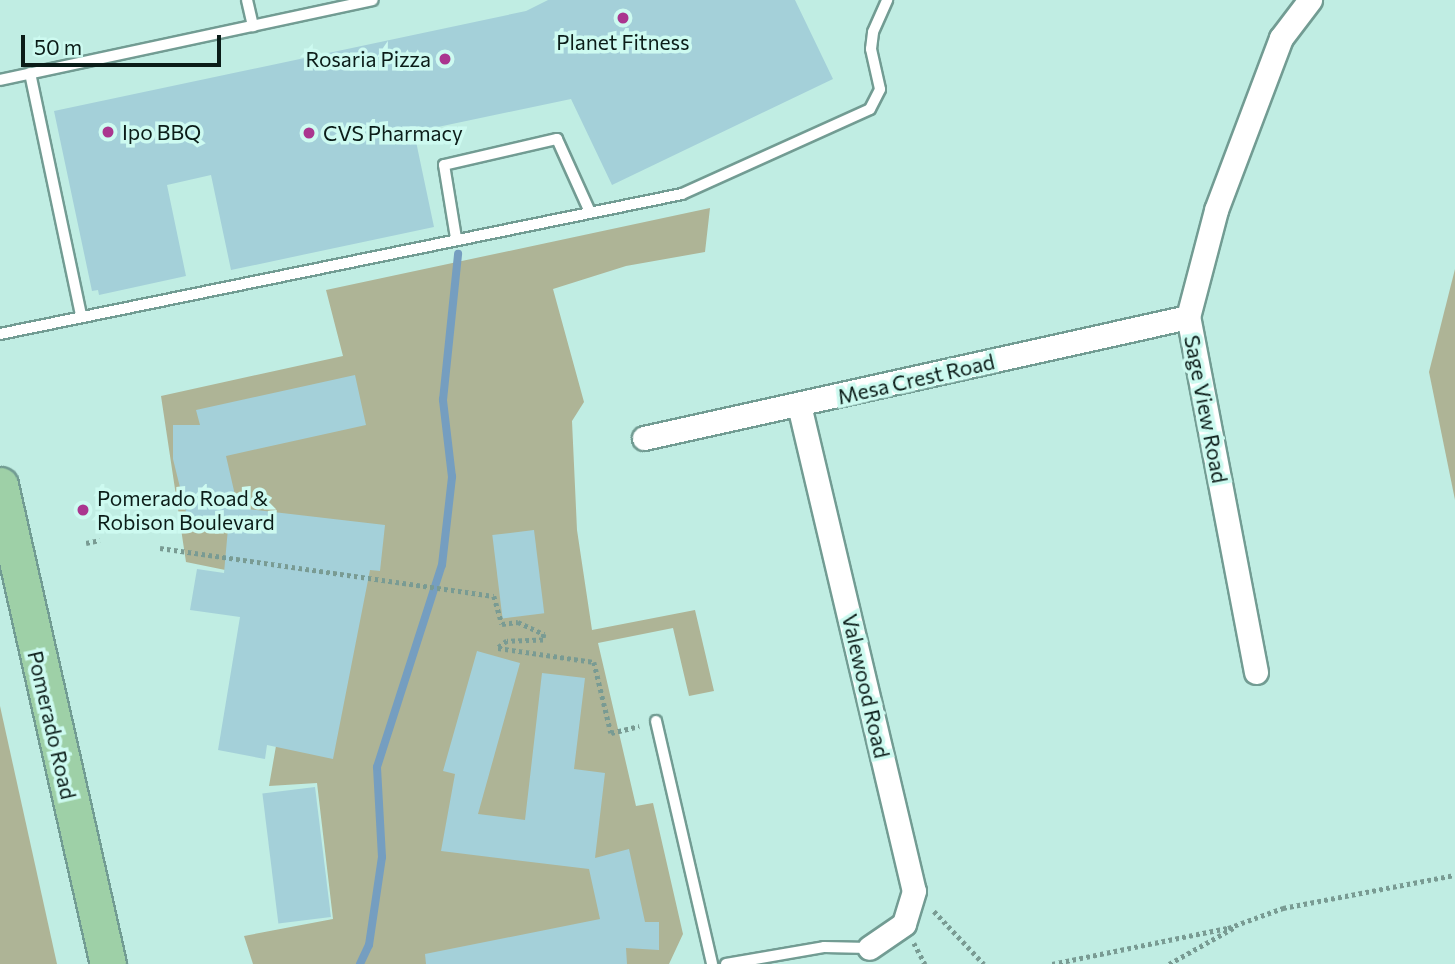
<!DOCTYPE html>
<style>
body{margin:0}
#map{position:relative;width:1455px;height:964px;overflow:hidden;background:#c0ede3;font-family:Commissioner,sans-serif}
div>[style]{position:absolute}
.green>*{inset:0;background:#aeb496}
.stream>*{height:8px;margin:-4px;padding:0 4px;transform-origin:4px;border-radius:4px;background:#759ec0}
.building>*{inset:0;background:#a4d0d9;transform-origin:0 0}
.path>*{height:4.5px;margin-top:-2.25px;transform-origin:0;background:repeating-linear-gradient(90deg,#799b93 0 3.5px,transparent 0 7px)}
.roads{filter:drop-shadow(2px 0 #729c93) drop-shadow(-2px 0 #729c93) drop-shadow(0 2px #729c93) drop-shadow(0 -2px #729c93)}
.lane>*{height:10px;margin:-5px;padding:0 5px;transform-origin:5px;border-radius:5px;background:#fff}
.street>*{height:23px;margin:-11.5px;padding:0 11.5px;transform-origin:11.5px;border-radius:11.5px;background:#fff}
.primary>*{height:35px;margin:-17.5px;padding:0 17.5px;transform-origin:17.5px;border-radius:17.5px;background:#9ed0a7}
.dots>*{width:19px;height:19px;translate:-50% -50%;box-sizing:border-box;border:4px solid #cdfaf0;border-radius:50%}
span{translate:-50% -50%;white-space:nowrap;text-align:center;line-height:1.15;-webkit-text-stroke:7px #cdfaf0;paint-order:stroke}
.poi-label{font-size:21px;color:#0b1c18}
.right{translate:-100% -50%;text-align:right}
.left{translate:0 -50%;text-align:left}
.street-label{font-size:21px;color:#0b1c18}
.scale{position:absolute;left:21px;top:35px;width:200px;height:32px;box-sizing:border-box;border:4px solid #0b1c18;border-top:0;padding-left:9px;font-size:21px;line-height:24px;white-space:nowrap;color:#0b1c18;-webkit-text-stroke:5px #cdfaf0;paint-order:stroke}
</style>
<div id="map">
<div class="green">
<i style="clip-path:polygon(710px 208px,705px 252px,626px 266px,553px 289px,584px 402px,572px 421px,577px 530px,592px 630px,695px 610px,714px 691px,689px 696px,673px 628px,598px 643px,636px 806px,653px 803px,683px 934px,669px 964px,253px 964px,244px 936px,333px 919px,317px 783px,269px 786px,304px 586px,186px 562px,161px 396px,343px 356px,326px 290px)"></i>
<i style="clip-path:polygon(1455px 269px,1455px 500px,1429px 372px)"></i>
<i style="clip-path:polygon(0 706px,57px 964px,0 964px)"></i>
</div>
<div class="stream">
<i style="left:360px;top:964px;width:21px;rotate:-65deg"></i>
<i style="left:369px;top:945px;width:89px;rotate:-81.6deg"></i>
<i style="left:382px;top:857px;width:90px;rotate:-93.2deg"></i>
<i style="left:377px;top:767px;width:212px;rotate:-72.2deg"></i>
<i style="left:442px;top:565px;width:89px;rotate:-83.5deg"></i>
<i style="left:452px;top:477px;width:78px;rotate:-96.7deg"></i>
<i style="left:443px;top:400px;width:147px;rotate:-84.1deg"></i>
</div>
<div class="building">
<i style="clip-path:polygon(548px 0,795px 0,833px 79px,612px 185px,571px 99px,414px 132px,434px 227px,231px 270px,211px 175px,167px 185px,186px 276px,99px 295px,98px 290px,92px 291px,54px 111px,526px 11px)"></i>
<i style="clip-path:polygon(355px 375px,366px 425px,226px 456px,238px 508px,385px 525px,380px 571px,370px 570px,333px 759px,267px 745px,265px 759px,218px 750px,240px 617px,190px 610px,197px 569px,224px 573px,229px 517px,190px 528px,173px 459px,173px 425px,200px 425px,196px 410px)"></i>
<i style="left:534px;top:530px;width:84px;height:42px;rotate:83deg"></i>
<i style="clip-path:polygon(477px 651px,520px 663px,478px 814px,525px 820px,542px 673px,585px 678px,574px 769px,605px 773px,595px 858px,629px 849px,645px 922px,659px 922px,659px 950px,626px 948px,627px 964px,426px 964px,425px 954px,600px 919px,589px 869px,441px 851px,455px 774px,443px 771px)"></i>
<i style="left:315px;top:787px;width:131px;height:53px;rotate:83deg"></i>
</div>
<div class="path">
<i style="left:86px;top:543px;width:14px;rotate:-12deg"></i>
<i style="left:160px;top:548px;width:337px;rotate:8.2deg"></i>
<i style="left:494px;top:596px;width:29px;rotate:74deg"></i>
<i style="left:502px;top:624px;width:16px;rotate:-7deg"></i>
<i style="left:518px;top:622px;width:29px;rotate:25deg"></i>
<i style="left:544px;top:634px;width:6px;rotate:99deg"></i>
<i style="left:543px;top:640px;width:36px;rotate:178deg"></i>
<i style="left:507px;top:641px;width:11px;rotate:142deg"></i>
<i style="left:498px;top:648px;width:97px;rotate:8.3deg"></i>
<i style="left:594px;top:662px;width:73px;rotate:76.5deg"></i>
<i style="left:611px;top:733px;width:29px;rotate:-14deg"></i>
<i style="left:934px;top:911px;width:73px;rotate:46.7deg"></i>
<i style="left:914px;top:943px;width:24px;rotate:62deg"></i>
<i style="left:1052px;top:964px;width:180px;rotate:-11.6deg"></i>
<i style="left:1228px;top:928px;width:59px;rotate:-20deg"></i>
<i style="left:1283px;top:908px;width:175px;rotate:-10.9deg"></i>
<i style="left:1169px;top:964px;width:76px;rotate:-29.3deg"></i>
</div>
<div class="roads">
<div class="lane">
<i style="left:247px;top:0;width:27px;rotate:77deg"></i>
<i style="left:30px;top:73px;width:248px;rotate:78.1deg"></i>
<i style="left:0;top:80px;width:381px;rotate:-12.1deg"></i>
<i style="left:456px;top:238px;width:74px;rotate:-99.3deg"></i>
<i style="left:444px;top:165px;width:116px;rotate:-13deg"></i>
<i style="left:557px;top:139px;width:80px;rotate:65.7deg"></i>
<i style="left:0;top:334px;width:696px;rotate:-11.6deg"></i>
<i style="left:682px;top:194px;width:206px;rotate:-24.3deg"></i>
<i style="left:870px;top:109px;width:22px;rotate:-63deg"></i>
<i style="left:880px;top:89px;width:41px;rotate:-102.7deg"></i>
<i style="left:871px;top:49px;width:17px;rotate:-83deg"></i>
<i style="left:873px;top:32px;width:35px;rotate:-66deg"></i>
<i style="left:656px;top:721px;width:249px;rotate:77deg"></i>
<i style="left:726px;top:964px;width:99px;rotate:-9.8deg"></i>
<i style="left:824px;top:947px;width:45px;rotate:1.3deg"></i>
</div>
<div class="street">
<i style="left:799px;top:405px;width:499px;rotate:76.7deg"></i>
<i style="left:914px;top:891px;width:34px;rotate:107deg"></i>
<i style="left:904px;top:924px;width:42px;rotate:145.6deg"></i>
<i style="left:644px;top:438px;width:557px;rotate:-12.54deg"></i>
<i style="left:1256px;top:672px;width:361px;rotate:-100.8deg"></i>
<i style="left:1188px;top:317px;width:111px;rotate:-75.3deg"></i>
<i style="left:1216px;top:210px;width:184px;rotate:-69.3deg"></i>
<i style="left:1281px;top:38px;width:48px;rotate:-52.7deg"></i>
</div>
<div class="primary">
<i style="left:0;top:485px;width:491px;rotate:77.3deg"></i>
</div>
</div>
<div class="dots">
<i style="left:623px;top:18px;background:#aa368f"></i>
<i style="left:445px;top:59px;background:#aa368f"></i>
<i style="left:108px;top:132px;background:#aa368f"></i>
<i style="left:309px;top:133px;background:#aa368f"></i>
<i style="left:83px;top:510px;background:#aa368f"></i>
</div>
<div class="poi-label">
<span style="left:623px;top:42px">Planet Fitness</span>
<span class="right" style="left:431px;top:59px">Rosaria Pizza</span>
<span class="left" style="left:122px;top:132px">Ipo BBQ</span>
<span class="left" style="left:323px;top:133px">CVS Pharmacy</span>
<span class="left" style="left:97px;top:510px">Pomerado Road &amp;<br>Robison Boulevard</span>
</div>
<div class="street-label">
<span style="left:916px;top:379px;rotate:-13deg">Mesa Crest Road</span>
<span style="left:1206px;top:409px;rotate:79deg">Sage View Road</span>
<span style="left:866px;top:686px;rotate:77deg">Valewood Road</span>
<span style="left:52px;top:725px;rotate:77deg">Pomerado Road</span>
</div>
<div class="scale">50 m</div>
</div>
